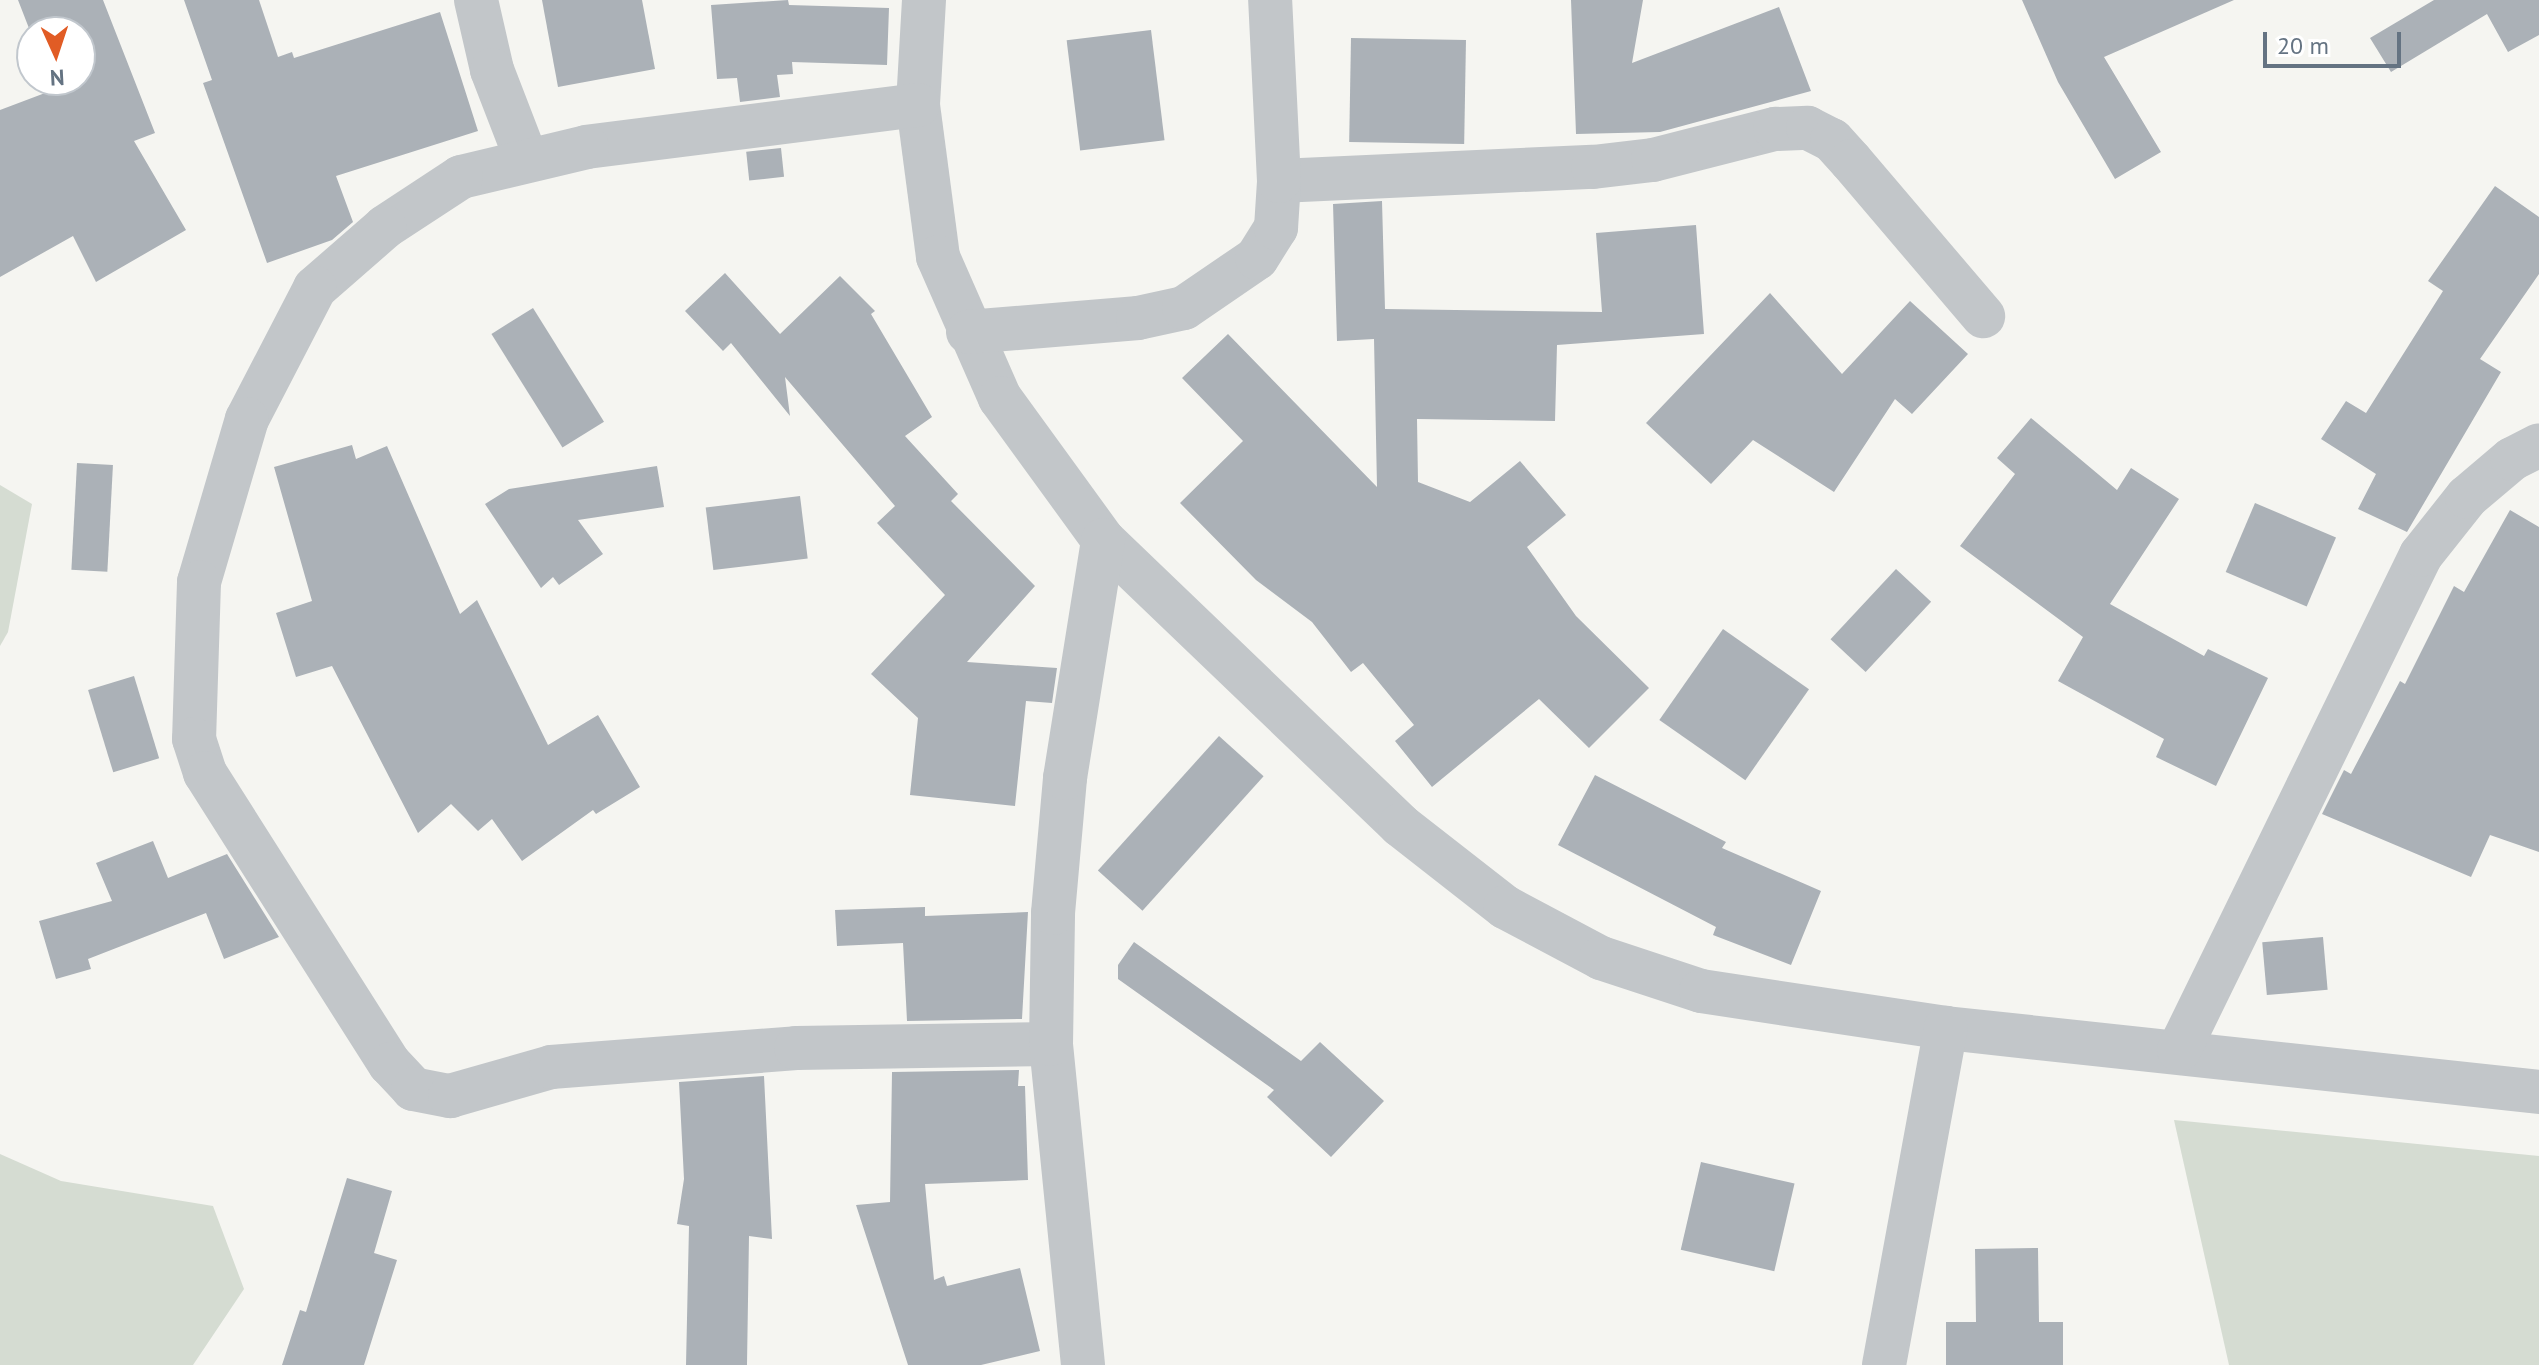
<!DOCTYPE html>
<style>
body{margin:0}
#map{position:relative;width:2539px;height:1365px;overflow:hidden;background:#f5f5f1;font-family:"PT Sans",sans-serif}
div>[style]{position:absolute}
.green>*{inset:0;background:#d5dcd2}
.building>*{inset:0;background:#abb1b7;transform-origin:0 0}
.minor>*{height:44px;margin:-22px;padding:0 22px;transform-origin:22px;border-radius:22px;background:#c2c6c9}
span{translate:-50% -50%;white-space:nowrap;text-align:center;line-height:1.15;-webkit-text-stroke:8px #fff;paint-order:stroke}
.north{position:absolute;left:16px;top:16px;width:80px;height:80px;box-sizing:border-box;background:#fff;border:2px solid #c1c7cd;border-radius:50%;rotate:177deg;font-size:22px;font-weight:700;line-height:32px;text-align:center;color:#647382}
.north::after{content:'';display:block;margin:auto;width:28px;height:36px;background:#e15c25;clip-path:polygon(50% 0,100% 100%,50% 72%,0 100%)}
.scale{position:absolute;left:2263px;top:32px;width:138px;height:36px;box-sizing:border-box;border:4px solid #647382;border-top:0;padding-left:10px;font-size:24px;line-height:28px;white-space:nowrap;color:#647382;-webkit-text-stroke:6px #fff;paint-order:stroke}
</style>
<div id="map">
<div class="green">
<i style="clip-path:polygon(0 485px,32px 504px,8px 632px,0 646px)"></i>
<i style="clip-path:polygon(2174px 1120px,2539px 1156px,2539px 1365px,2229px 1365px)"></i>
<i style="clip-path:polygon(0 1154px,61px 1181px,213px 1206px,244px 1289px,193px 1365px,0 1365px)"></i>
</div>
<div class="building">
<i style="clip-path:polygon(18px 0,103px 0,155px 133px,134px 141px,186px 230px,96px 282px,73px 236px,0 277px,0 110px,53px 90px,50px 80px,80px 80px,80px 32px,32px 36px)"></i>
<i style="clip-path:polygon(184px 0,259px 0,278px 57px,292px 52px,294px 58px,440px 12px,478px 131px,336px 176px,353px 222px,332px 240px,267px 263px,203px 83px,212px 80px)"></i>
<i style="clip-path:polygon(542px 0,642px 0,655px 69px,558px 87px)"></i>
<i style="clip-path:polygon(788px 0,789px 5px,889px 8px,887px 65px,792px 62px,793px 74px,777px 75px,780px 97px,740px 102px,737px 78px,717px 79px,711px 5px)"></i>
<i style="clip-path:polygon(1571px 0,1643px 0,1632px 63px,1779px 7px,1811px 91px,1660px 132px,1576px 134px)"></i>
<i style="clip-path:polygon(2022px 0,2234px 0,2104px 57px,2161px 152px,2115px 179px,2058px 82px)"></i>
<i style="clip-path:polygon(2434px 0,2539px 0,2539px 35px,2508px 52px,2487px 14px,2391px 72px,2370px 38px)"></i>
<i style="left:1151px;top:30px;width:111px;height:85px;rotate:83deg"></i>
<i style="left:1351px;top:38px;width:115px;height:104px;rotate:1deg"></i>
<i style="left:781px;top:148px;width:29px;height:35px;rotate:84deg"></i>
<i style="clip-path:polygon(2495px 186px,2539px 217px,2539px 274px,2480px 359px,2501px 372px,2407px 532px,2358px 509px,2376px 474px,2321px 439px,2346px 401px,2366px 413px,2443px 291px,2428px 281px)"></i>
<i style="clip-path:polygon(1382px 201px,1385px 309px,1602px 312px,1596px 233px,1696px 225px,1704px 334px,1557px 345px,1555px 421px,1417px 419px,1418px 482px,1470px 502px,1520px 461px,1566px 515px,1527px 547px,1576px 616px,1649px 688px,1589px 748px,1539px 699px,1432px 787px,1395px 741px,1414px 725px,1363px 663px,1351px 672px,1312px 622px,1256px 580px,1180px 503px,1243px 441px,1182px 378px,1228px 334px,1377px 487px,1374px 339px,1337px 341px,1333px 204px)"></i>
<i style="clip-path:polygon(725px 273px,780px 334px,840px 276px,875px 311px,871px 314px,932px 417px,905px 436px,958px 494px,951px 501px,1035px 586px,967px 662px,1057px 668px,1052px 703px,1026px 701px,1015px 806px,910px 795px,918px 718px,871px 674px,945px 595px,877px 523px,895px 506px,785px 377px,790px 416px,731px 343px,723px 351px,685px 311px)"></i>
<i style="clip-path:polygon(1770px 293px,1842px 374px,1910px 301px,1968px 354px,1912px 414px,1895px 399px,1834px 492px,1753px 440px,1711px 484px,1646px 423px)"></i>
<i style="left:533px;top:308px;width:134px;height:49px;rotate:58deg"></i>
<i style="clip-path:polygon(2031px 418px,2117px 490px,2131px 468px,2179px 499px,2110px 604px,2204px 656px,2208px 649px,2268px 678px,2216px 786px,2156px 757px,2164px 739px,2058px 681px,2083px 637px,1960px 546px,2015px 474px,1997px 458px)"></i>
<i style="clip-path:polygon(352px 445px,356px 459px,387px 446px,460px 614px,477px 600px,548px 745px,598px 715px,640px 787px,596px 814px,593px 810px,522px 861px,492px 819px,478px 831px,451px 804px,418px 833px,332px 666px,296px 677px,276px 613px,312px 601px,274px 467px)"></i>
<i style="left:77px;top:463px;width:36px;height:107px;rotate:3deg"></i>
<i style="clip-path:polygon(657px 466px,664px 507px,578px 520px,603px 554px,559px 585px,553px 577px,541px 588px,485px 504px,509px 489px)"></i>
<i style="left:800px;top:496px;width:63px;height:95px;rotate:83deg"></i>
<i style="left:2255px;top:503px;width:88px;height:75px;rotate:23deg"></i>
<i style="clip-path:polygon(2510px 510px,2539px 527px,2539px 852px,2490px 835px,2471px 877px,2322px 814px,2344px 770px,2351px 774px,2400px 681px,2405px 684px,2454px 586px,2464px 592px)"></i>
<i style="left:1896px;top:569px;width:48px;height:96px;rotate:43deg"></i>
<i style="left:1723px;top:629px;width:105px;height:111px;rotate:35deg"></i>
<i style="left:134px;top:676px;width:86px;height:48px;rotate:73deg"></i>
<i style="left:1219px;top:736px;width:60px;height:181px;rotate:42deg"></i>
<i style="clip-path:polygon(1595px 775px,1726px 842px,1722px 848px,1821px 891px,1791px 965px,1713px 935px,1716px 927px,1558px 845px)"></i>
<i style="clip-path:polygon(153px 841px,168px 878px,227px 854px,279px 937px,224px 959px,206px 913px,88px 959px,91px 969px,56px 979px,39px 921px,112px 901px,96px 863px)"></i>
<i style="clip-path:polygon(925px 907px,925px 916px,1028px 912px,1022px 1019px,907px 1021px,903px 943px,837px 946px,835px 910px)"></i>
<i style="left:2323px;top:937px;width:53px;height:61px;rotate:85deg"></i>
<i style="clip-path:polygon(1134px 942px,1301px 1061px,1320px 1042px,1384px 1101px,1331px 1157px,1267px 1097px,1274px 1090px,1118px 979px,1118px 965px)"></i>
<i style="clip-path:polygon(1019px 1070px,1018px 1086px,1025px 1086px,1028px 1180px,925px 1184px,934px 1280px,944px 1276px,947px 1286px,1020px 1268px,1040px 1351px,981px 1365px,908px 1365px,856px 1205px,890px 1202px,892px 1072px)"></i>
<i style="clip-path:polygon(764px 1076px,772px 1239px,749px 1236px,747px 1365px,686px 1365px,689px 1226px,677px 1224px,684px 1179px,679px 1082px)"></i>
<i style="left:1701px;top:1162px;width:96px;height:90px;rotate:13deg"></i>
<i style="clip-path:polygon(347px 1178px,392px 1191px,374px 1253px,397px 1260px,364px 1365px,282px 1365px,300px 1310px,306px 1312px)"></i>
<i style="clip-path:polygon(2038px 1248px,2039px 1322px,2063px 1322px,2063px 1365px,1946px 1365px,1946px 1322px,1976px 1322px,1975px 1249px)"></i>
</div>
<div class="minor">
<i style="left:476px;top:0;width:72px;rotate:77.1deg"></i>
<i style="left:492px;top:70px;width:94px;rotate:68.9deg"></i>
<i style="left:924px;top:0;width:105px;rotate:93.3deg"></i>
<i style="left:918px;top:105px;width:153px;rotate:82.5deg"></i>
<i style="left:938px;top:257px;width:154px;rotate:66.3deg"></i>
<i style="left:1000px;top:398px;width:175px;rotate:54deg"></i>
<i style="left:1103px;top:540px;width:412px;rotate:43.8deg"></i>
<i style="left:1400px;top:825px;width:133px;rotate:38deg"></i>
<i style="left:1505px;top:907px;width:109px;rotate:28deg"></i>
<i style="left:1601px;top:958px;width:105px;rotate:18.3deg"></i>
<i style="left:1701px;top:991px;width:248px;rotate:8.6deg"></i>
<i style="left:1946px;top:1028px;width:596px;rotate:6.16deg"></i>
<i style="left:918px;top:105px;width:334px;rotate:172.8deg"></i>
<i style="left:587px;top:147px;width:130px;rotate:166.6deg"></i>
<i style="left:461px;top:177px;width:91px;rotate:146.7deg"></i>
<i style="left:385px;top:227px;width:93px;rotate:138.9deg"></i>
<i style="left:315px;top:288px;width:148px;rotate:117.4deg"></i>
<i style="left:247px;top:419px;width:170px;rotate:106.4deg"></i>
<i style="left:199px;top:582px;width:157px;rotate:91.8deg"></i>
<i style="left:194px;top:739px;width:36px;rotate:72deg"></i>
<i style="left:205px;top:773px;width:345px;rotate:57.6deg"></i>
<i style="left:390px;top:1064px;width:34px;rotate:47deg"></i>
<i style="left:413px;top:1089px;width:38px;rotate:11deg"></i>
<i style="left:450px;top:1096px;width:105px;rotate:-16deg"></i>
<i style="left:551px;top:1067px;width:246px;rotate:-4.4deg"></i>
<i style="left:796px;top:1048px;width:255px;rotate:-0.9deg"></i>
<i style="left:1279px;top:181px;width:314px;rotate:-2.6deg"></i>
<i style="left:1593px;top:167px;width:60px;rotate:-6.7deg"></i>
<i style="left:1653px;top:160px;width:126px;rotate:-14.3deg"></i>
<i style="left:1775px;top:129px;width:33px;rotate:-2deg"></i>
<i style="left:1808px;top:128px;width:27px;rotate:27deg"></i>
<i style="left:1832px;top:140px;width:28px;rotate:48deg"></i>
<i style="left:1851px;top:161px;width:204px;rotate:49.6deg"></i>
<i style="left:968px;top:332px;width:171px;rotate:-4.7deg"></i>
<i style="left:1138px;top:318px;width:47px;rotate:-12.3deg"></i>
<i style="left:1184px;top:308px;width:88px;rotate:-34.4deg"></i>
<i style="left:1257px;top:258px;width:36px;rotate:-58deg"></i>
<i style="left:1276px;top:228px;width:47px;rotate:-86.3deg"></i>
<i style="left:1279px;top:181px;width:181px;rotate:-92.8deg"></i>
<i style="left:2179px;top:1050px;width:551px;rotate:-63.95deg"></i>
<i style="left:2421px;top:555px;width:74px;rotate:-51.6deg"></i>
<i style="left:2467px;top:497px;width:59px;rotate:-40.2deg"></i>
<i style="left:2512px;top:459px;width:30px;rotate:-27deg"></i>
<i style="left:1083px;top:1365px;width:323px;rotate:-95.7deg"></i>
<i style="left:1051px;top:1044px;width:131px;rotate:-89.1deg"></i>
<i style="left:1053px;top:913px;width:136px;rotate:-84.9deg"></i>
<i style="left:1065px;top:778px;width:241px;rotate:-80.9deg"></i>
<i style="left:1884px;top:1365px;width:343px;rotate:-79.6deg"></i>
</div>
<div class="north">N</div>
<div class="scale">20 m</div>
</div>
